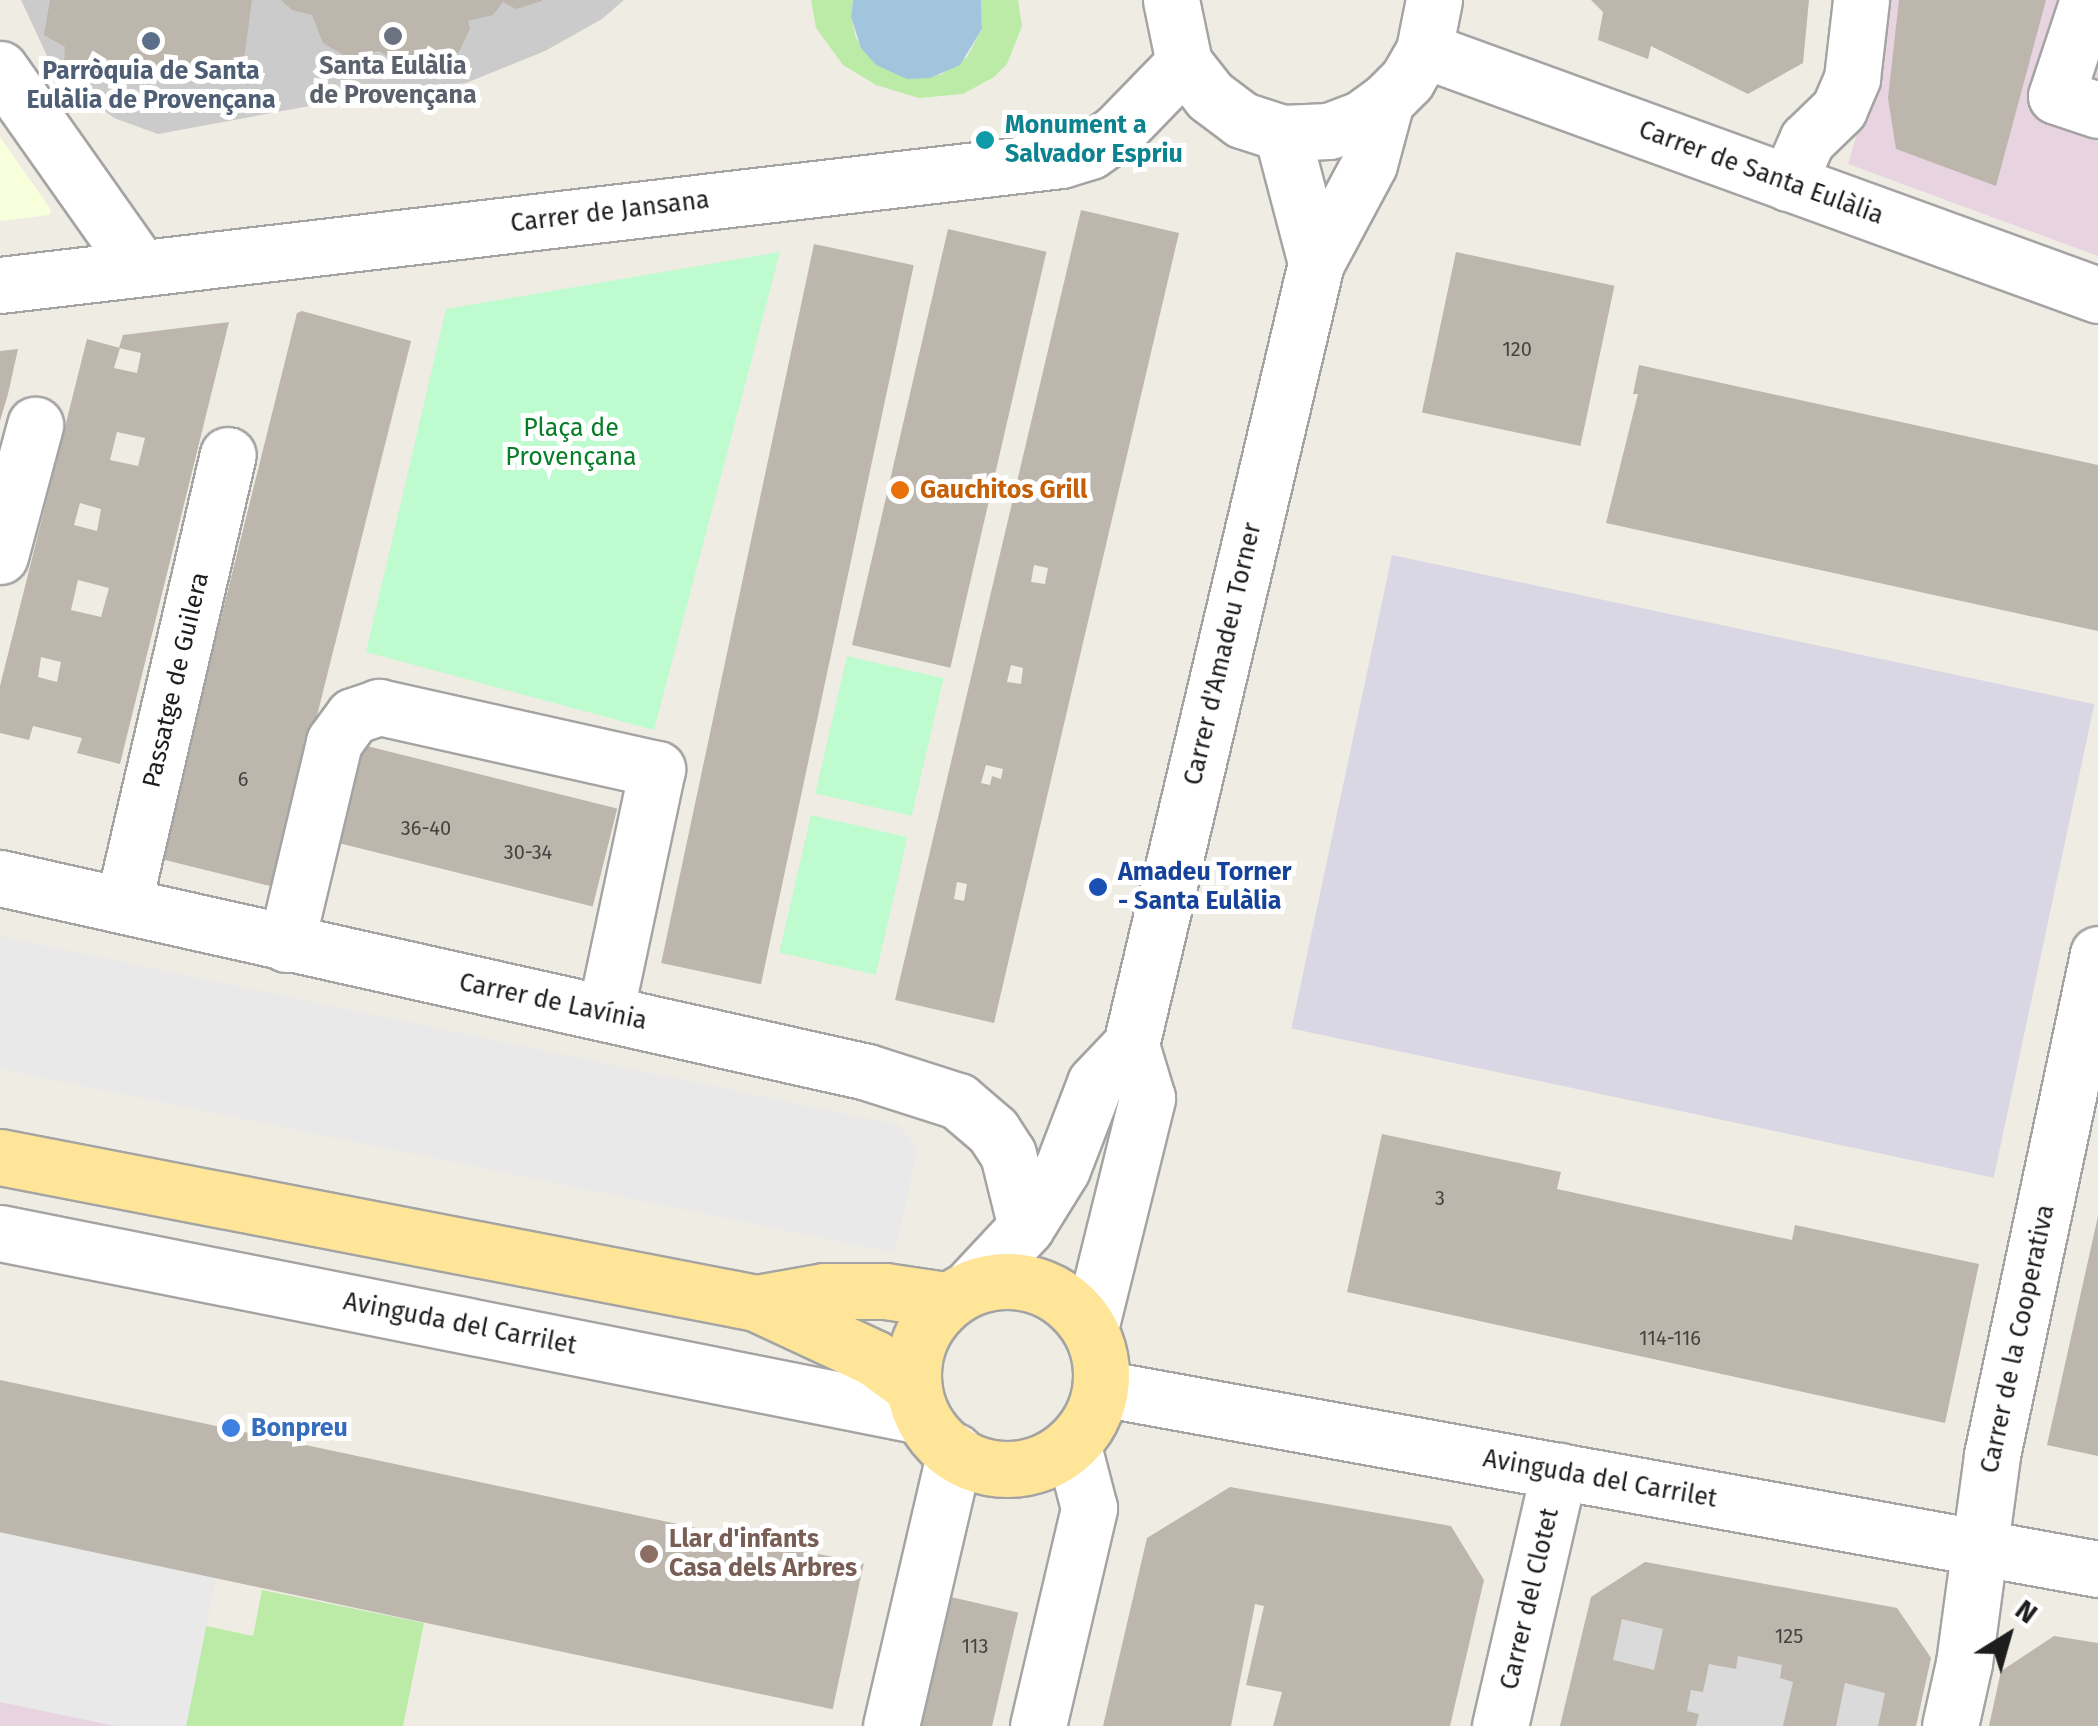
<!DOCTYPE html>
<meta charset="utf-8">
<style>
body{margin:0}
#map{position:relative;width:2098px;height:1726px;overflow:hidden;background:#efede3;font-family:"Fira Sans",sans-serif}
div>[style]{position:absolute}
.residential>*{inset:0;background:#dbdada}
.industrial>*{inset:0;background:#e8d4e1}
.education>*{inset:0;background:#f8ffdb}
.religious>*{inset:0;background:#cbcbcb}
.grass>*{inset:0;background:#bbeba7}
.park>*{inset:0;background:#befbce;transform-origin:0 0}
.parking>*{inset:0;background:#e9e9e9}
.plaza>*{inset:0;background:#dad7e4;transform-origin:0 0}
.water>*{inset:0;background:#a2c5de}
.building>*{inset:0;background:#bcb6ac;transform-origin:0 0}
.roads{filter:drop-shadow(2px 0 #a4a4a4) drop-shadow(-2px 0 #a4a4a4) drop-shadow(0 2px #a4a4a4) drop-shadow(0 -2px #a4a4a4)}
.minor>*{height:55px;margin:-27.5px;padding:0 27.5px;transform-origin:27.5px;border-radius:27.5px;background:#fff}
.major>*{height:55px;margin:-27.5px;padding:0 27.5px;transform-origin:27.5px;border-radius:27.5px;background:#fee598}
.major>.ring{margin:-27.5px;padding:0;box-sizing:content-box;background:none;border:55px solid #fee598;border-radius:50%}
.dots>*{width:28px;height:28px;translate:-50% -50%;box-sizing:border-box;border:5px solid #fff;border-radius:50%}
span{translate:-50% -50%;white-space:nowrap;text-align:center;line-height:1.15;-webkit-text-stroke:10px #fff;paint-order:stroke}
.number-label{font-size:20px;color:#454341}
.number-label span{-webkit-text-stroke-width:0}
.worship-label{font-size:25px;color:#5b616d;font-weight:700}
.service-label{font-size:25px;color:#4e5e75;font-weight:700}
.culture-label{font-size:25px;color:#0d838f;font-weight:700}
.left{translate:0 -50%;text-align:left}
.street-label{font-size:25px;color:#1d1d1d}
.park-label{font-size:25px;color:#087e28}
.food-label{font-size:25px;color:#c56008;font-weight:700}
.transit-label{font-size:25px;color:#164399;font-weight:700}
.shop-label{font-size:25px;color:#366cbe;font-weight:700}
.education-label{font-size:25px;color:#785e54;font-weight:700}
.north{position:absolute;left:1958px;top:1586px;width:100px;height:100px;-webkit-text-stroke:8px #fff;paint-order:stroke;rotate:37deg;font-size:28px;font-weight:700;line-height:40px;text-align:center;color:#1d1d1d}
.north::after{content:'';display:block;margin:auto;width:35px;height:45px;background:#1d1d1d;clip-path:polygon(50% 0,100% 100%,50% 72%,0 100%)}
</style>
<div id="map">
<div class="residential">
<i style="clip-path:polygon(1645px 1562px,1897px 1608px,1931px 1658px,1916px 1726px,1560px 1726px,1591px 1597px)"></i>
</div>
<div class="industrial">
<i style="clip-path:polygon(1880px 0,2098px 0,2098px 256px,1848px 164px,1868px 96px)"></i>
<i style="clip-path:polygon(0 1688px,198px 1726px,0 1726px)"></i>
</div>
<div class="education">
<i style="clip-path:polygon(0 137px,51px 210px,49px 215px,0 221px)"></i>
</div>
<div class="religious">
<i style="clip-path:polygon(21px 0,624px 0,602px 19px,545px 51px,466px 83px,326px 103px,158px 134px,114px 118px,73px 88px,48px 58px)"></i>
</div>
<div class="grass">
<i style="clip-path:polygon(811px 0,853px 0,851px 17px,856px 38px,876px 65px,940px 75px,967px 57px,982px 29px,981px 0,1018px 0,1022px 26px,1007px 64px,994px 77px,963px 94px,919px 98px,876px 85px,843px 65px,816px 28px)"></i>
<i style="clip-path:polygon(262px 1590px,424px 1623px,403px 1726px,186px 1726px,206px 1626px,253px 1636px)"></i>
</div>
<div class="park">
<i style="clip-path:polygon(780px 252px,654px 730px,366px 652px,446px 309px)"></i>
<i style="left:847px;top:656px;width:99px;height:141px;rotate:13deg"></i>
<i style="left:811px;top:815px;width:99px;height:141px;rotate:13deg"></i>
</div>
<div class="parking">
<i style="clip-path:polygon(0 936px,899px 1125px,918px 1149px,895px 1253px,0 1069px)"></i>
<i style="clip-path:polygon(0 1529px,217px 1573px,186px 1726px,115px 1726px,0 1702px)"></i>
</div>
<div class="plaza">
<i style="left:1392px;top:555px;width:718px;height:484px;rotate:12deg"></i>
</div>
<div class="water">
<i style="clip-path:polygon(853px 0,981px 0,982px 29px,960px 65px,930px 78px,907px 79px,876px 65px,861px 48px,851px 17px)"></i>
</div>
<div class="building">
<i style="clip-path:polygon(50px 0,252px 0,241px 82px,180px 70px,177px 84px,64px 66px,65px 47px,44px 35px)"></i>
<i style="clip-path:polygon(281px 0,542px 0,542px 1px,516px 9px,503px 2px,493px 15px,468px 21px,470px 29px,459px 52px,432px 67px,408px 68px,379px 51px,349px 58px,323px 43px,312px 15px,292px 10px)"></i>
<i style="clip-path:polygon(1591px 0,1809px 0,1803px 63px,1748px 94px,1651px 46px,1648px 59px,1598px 40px,1603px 12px)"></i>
<i style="clip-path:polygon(1899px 0,2046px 0,1996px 186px,1896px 149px,1888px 98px)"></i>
<i style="clip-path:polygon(evenodd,1081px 210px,1179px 233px,994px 1023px,895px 1000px,1081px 210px,1034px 565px,1048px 568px,1045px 584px,1031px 582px,1034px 565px,1081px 210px,1011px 665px,1023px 668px,1021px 684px,1007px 682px,1011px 665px,1081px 210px,986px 765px,1003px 769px,1001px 779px,992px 776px,990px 785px,981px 783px,986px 765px,1081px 210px,957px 882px,967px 884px,964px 901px,954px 899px,957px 882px)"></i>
<i style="left:948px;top:229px;width:101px;height:427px;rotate:13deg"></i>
<i style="left:814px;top:244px;width:102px;height:735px;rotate:12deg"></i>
<i style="left:1456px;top:252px;width:162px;height:164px;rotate:12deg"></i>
<i style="clip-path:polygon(302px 311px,411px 341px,274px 887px,161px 859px,297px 313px)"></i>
<i style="clip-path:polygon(evenodd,229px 322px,120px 764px,77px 753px,82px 738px,33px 726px,29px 740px,0 733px,0 686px,87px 339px,120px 348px,114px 368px,137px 373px,141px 353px,119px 348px,123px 335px,229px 322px,117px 432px,145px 438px,138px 466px,110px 460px,117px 432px,229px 322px,80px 503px,101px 509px,97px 531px,74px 525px,80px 503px,229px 322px,78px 580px,109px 588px,101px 617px,71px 610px,78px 580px,229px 322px,41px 657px,61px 662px,57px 682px,38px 677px,41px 657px)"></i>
<i style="clip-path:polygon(18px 349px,8px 394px,0 421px,0 351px)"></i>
<i style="clip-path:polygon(1639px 365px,2098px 465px,2098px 631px,1606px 523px,1638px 394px,1633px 394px)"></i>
<i style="left:363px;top:745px;width:262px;height:101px;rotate:14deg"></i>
<i style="clip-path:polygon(1382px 1134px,1561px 1172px,1557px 1189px,1712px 1223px,1792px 1240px,1795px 1225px,1979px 1264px,1945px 1423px,1347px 1292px)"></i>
<i style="clip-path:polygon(2098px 1216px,2098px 1456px,2047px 1445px)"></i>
<i style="left:0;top:1380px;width:883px;height:149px;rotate:12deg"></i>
<i style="clip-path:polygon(1230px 1487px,1451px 1526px,1484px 1580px,1450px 1726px,1273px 1726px,1282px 1692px,1246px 1685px,1264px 1606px,1255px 1604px,1231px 1726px,1103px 1726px,1147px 1538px)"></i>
<i style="clip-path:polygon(evenodd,1645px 1562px,1897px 1608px,1931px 1658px,1916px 1726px,1878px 1726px,1885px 1693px,1845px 1683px,1836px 1726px,1783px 1726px,1793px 1682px,1780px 1678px,1782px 1665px,1738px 1656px,1736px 1669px,1709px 1664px,1703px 1692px,1691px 1690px,1687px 1711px,1699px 1714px,1696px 1726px,1560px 1726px,1591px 1597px,1645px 1562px,1622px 1619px,1663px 1629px,1654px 1670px,1613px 1660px,1622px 1619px)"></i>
<i style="left:951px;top:1597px;width:69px;height:132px;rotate:13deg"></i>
<i style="clip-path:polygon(2054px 1636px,2098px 1643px,2098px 1726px,1989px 1726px,2001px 1671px)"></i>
</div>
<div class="roads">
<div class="minor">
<i style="left:1171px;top:0;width:64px;rotate:78.3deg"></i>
<i style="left:1184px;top:63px;width:42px;rotate:51.8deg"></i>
<i style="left:1210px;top:96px;width:40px;rotate:37deg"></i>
<i style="left:1242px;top:120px;width:42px;rotate:18deg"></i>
<i style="left:1282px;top:133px;width:47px;rotate:-2.4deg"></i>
<i style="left:1329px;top:131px;width:34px;rotate:-21deg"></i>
<i style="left:1361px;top:119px;width:31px;rotate:-36deg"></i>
<i style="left:1386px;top:101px;width:30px;rotate:-45deg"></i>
<i style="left:1407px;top:80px;width:34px;rotate:-60deg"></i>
<i style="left:1424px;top:50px;width:51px;rotate:-78.7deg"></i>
<i style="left:2088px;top:0;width:101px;rotate:108.4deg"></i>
<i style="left:2056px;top:96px;width:44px;rotate:18.4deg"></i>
<i style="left:1424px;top:50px;width:717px;rotate:19.98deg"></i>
<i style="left:0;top:69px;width:241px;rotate:54.8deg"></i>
<i style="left:1282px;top:133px;width:134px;rotate:75.3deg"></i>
<i style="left:1788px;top:183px;width:47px;rotate:-66.2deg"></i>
<i style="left:1807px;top:140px;width:45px;rotate:-44.1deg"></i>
<i style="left:1839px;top:109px;width:34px;rotate:-67deg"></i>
<i style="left:1852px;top:78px;width:79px;rotate:-83.4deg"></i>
<i style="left:0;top:285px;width:1068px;rotate:-6.72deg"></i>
<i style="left:1061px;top:160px;width:30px;rotate:-17deg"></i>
<i style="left:1090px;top:151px;width:32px;rotate:-35deg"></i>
<i style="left:1116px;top:133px;width:98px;rotate:-45.8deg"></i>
<i style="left:0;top:556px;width:136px;rotate:-75deg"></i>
<i style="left:0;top:878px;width:888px;rotate:12.61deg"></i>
<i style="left:867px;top:1072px;width:96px;rotate:17.7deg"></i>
<i style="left:958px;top:1101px;width:46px;rotate:40.6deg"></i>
<i style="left:993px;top:1131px;width:27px;rotate:57deg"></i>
<i style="left:1008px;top:1154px;width:75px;rotate:76.1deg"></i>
<i style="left:123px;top:905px;width:462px;rotate:-76.9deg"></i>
<i style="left:286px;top:944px;width:208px;rotate:-76.6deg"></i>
<i style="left:334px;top:742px;width:32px;rotate:-54deg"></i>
<i style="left:353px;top:716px;width:28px;rotate:-19deg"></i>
<i style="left:379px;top:707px;width:285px;rotate:12.6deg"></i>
<i style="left:657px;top:769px;width:249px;rotate:102deg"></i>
<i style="left:0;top:1233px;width:939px;rotate:11.24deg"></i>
<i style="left:972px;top:1285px;width:79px;rotate:-47deg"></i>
<i style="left:1026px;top:1227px;width:68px;rotate:-58.2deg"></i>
<i style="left:1062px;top:1169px;width:92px;rotate:-69deg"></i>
<i style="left:1095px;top:1083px;width:52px;rotate:-46.5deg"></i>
<i style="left:1090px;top:1329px;width:238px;rotate:-76.1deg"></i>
<i style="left:1147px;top:1098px;width:55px;rotate:-106.8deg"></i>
<i style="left:1131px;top:1045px;width:804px;rotate:-76.69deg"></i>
<i style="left:1316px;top:263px;width:112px;rotate:-61.8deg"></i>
<i style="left:1369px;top:164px;width:65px;rotate:-74.9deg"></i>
<i style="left:1101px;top:1388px;width:1013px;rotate:10.29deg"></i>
<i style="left:891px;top:1726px;width:282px;rotate:-76.9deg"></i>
<i style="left:1038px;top:1726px;width:224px;rotate:-76.8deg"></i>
<i style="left:1089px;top:1508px;width:64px;rotate:-104.5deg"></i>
<i style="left:1500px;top:1726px;width:262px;rotate:-77deg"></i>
<i style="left:1950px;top:1726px;width:65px;rotate:-77.5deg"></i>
<i style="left:1964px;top:1663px;width:210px;rotate:-82.3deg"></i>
<i style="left:1992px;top:1455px;width:512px;rotate:-78.05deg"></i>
</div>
<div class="major">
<i style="left:0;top:1157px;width:770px;rotate:10.93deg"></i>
<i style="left:756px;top:1303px;width:130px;rotate:25deg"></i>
<i style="left:874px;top:1358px;width:47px;rotate:36.4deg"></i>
<i class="ring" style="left:913px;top:1281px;width:133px;height:133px"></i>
<i style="left:756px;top:1303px;width:69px;rotate:-10deg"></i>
<i style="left:824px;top:1291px;width:61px"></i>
<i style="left:885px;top:1291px;width:63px;rotate:8.3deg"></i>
</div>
</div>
<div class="dots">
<i style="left:393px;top:36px;background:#6b7280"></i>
<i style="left:151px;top:41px;background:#5c6f8a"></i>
<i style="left:985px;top:140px;background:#0f9aa8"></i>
<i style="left:900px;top:490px;background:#e8710a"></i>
<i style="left:1098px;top:887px;background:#1a4fb4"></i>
<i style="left:231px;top:1428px;background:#3f7fe0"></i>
<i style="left:649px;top:1554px;background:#8d6e63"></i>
</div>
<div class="number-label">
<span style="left:1517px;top:349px">120</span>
<span style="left:243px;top:779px">6</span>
<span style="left:426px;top:828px">36-40</span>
<span style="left:528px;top:852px">30-34</span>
<span style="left:1440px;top:1198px">3</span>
<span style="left:1670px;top:1338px">114-116</span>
<span style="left:1789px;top:1636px">125</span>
<span style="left:975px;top:1646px">113</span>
</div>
<div class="worship-label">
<span style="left:393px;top:81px">Santa Eulàlia<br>de Provençana</span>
</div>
<div class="service-label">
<span style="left:151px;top:86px">Parròquia de Santa<br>Eulàlia de Provençana</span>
</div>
<div class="culture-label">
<span class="left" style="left:1005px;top:140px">Monument a<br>Salvador Espriu</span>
</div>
<div class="street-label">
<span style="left:1761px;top:173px;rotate:20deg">Carrer de Santa Eulàlia</span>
<span style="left:610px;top:212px;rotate:-7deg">Carrer de Jansana</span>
<span style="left:1223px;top:654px;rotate:-77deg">Carrer d'Amadeu Torner</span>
<span style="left:176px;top:680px;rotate:-77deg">Passatge de Guilera</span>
<span style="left:553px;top:1002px;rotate:12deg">Carrer de Lavínia</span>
<span style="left:460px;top:1324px;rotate:11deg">Avinguda del Carrilet</span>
<span style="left:2018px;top:1339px;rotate:-78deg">Carrer de la Cooperativa</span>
<span style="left:1600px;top:1479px;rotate:10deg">Avinguda del Carrilet</span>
<span style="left:1530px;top:1599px;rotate:-77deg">Carrer del Clotet</span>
</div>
<div class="park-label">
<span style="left:571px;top:443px">Plaça de<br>Provençana</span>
</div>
<div class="food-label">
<span class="left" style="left:920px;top:490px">Gauchitos Grill</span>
</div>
<div class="transit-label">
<span class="left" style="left:1118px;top:887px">Amadeu Torner<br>- Santa Eulàlia</span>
</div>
<div class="shop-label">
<span class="left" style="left:251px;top:1428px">Bonpreu</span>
</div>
<div class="education-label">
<span class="left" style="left:669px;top:1554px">Llar d'infants<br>Casa dels Arbres</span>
</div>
<div class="north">N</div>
</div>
